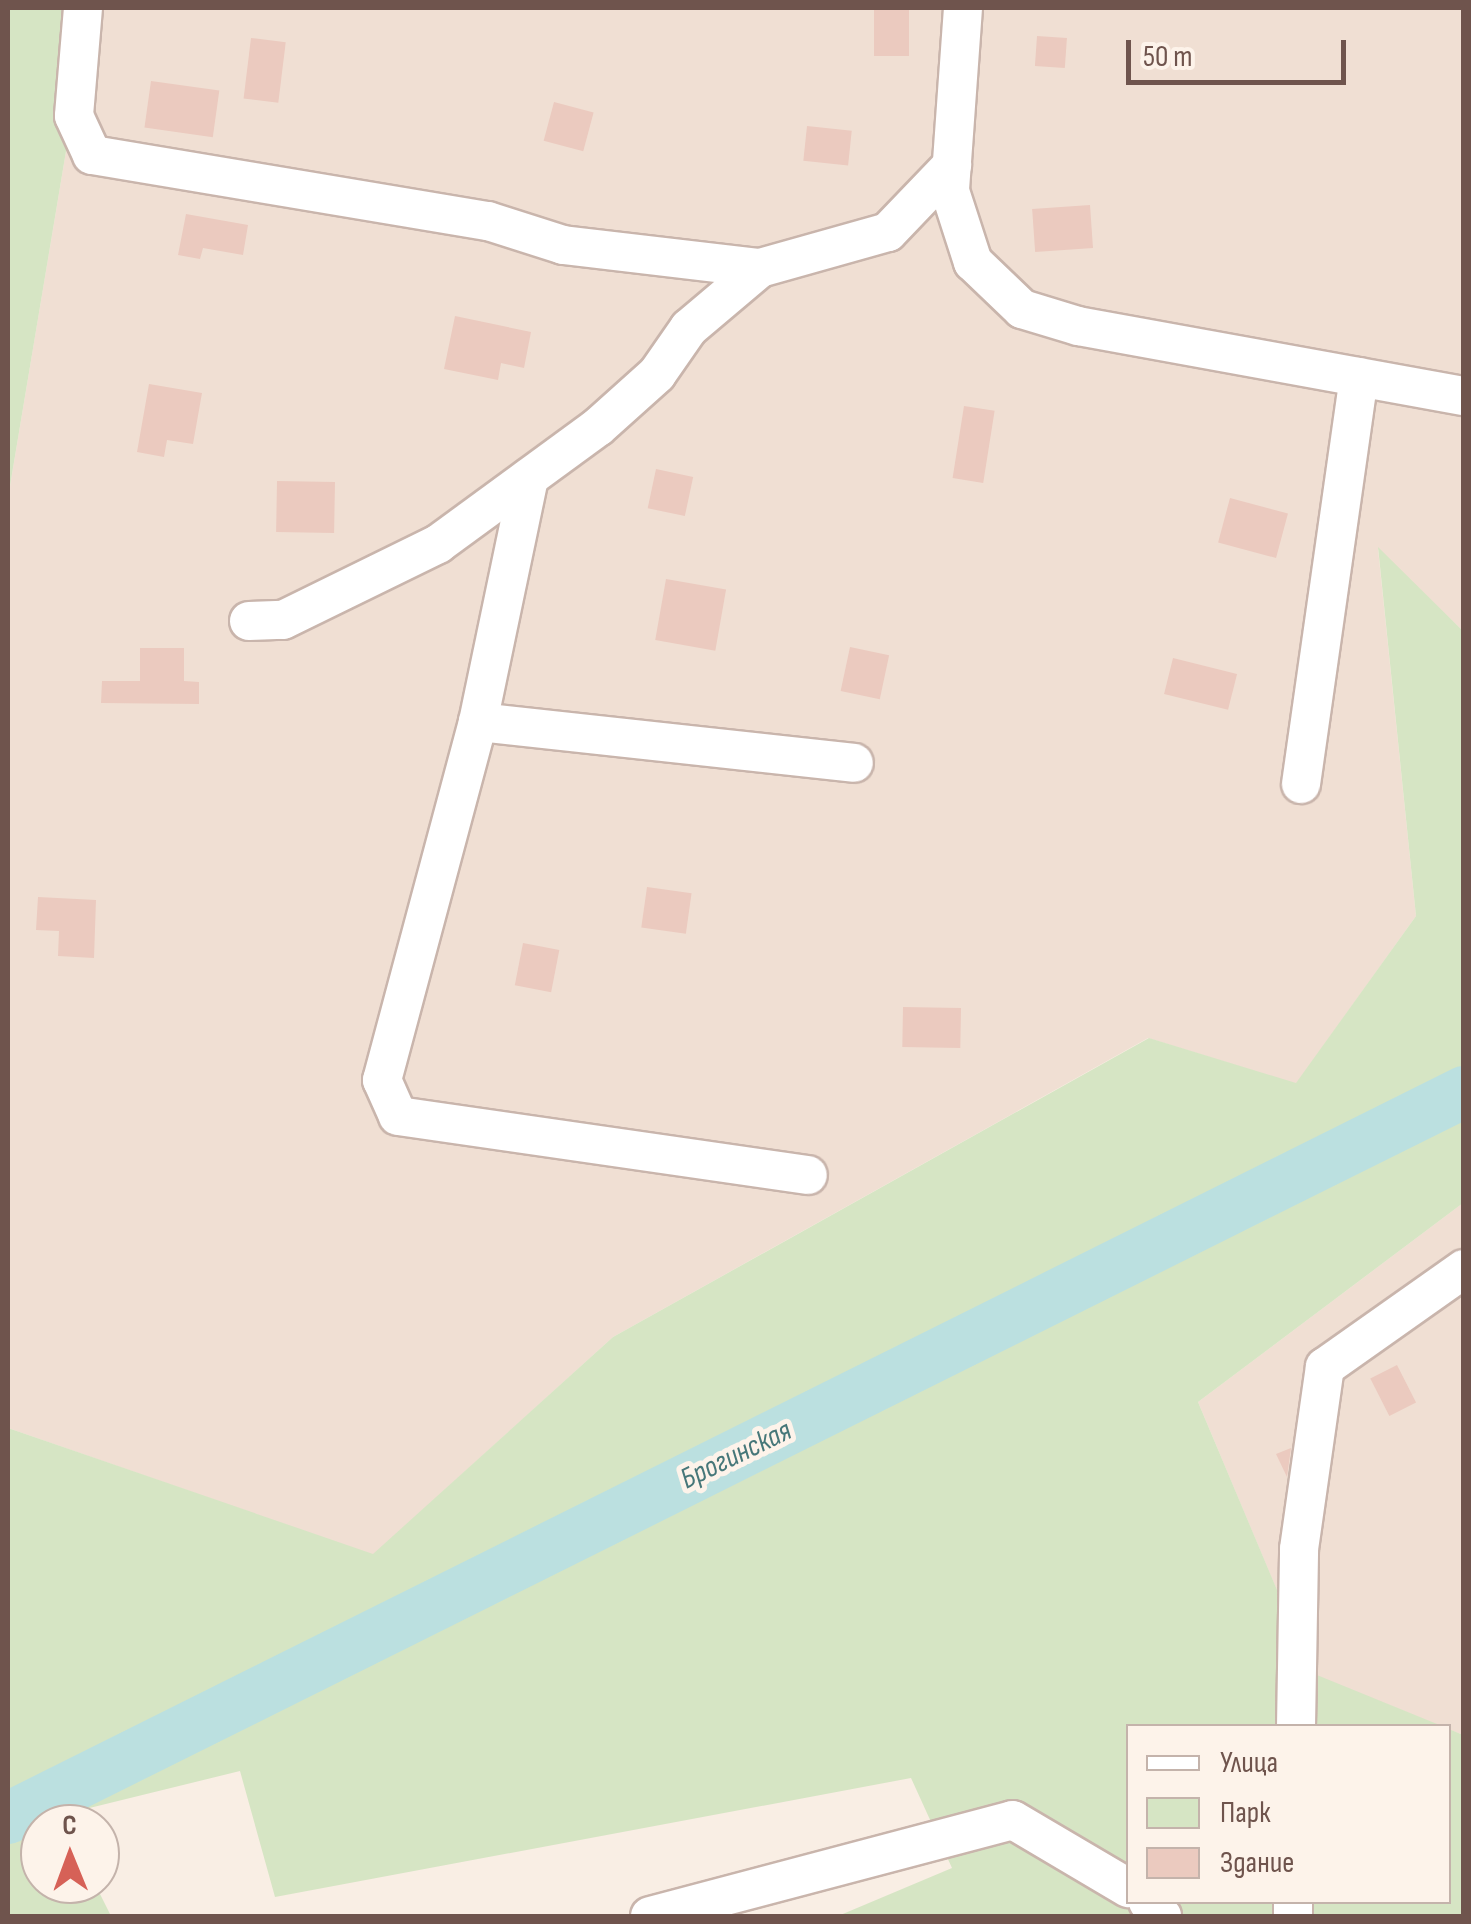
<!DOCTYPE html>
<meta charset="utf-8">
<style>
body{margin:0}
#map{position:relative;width:1471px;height:1924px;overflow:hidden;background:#f9eee4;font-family:"Sofia Sans Condensed",sans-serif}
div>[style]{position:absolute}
.residential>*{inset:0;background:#f0dfd3}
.green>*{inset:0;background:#d6e5c4}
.river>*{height:52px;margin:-26px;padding:0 26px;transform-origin:26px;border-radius:26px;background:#bbe0e0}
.building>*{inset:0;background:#ebcabf;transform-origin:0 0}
.roads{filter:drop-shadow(2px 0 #c9b5ac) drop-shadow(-2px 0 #c9b5ac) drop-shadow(0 2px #c9b5ac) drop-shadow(0 -2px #c9b5ac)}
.minor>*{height:38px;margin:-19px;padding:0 19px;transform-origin:19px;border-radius:19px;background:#fff}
span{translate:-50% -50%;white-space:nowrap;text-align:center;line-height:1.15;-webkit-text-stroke:10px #fdf3ea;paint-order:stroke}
.water-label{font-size:30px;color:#467779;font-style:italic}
.frame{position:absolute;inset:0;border:10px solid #6f544d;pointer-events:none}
.legend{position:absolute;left:1126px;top:1724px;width:325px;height:180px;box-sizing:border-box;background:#fdf3ea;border:2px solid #c4b3ab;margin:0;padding:12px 18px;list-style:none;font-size:30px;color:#6f544d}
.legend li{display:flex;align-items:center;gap:20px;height:50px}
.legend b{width:50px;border:2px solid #c4b3ab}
.north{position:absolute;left:20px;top:1804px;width:100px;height:100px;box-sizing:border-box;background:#fdf3ea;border:2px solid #c4b3ab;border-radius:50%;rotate:359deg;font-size:28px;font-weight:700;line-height:40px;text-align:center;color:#6f544d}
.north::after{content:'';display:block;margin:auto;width:35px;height:45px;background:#d66157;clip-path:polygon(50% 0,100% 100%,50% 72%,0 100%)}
.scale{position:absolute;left:1126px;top:40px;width:220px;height:45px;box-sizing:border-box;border:5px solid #6f544d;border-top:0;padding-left:12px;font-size:30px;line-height:35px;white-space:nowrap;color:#6f544d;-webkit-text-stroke:8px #fdf3ea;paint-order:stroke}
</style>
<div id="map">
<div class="residential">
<i style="clip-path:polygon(90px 8px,1463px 8px,1463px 631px,1378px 549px,1416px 916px,1296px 1084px,1148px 1038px,613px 1337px,373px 1555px,8px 1428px,8px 498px)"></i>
<i style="clip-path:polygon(1463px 1203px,1463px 1735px,1312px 1674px,1198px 1402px)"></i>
</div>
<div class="green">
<i style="clip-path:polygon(8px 8px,90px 8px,8px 498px)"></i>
<i style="clip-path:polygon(1378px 547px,1463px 631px,1463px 1203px,1198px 1402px,1312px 1673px,1442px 1726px,1128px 1726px,1128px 1902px,1448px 1902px,1449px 1729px,1463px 1735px,1463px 1916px,838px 1916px,952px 1868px,911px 1778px,275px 1897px,240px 1771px,61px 1815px,65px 1824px,40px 1824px,40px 1884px,95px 1884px,111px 1916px,8px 1916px,8px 1428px,373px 1554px,613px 1337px,1149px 1038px,1296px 1083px,1416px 916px)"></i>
</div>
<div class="river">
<i style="left:8px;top:1818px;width:1627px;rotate:-26.5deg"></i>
</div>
<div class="building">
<i style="left:874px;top:8px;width:35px;height:48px"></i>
<i style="left:1037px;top:36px;width:30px;height:30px;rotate:4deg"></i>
<i style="left:251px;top:38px;width:35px;height:61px;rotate:7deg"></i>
<i style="left:151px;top:81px;width:69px;height:47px;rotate:8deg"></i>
<i style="left:554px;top:102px;width:41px;height:40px;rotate:15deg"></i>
<i style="left:807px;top:126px;width:45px;height:35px;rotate:6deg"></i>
<i style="left:1090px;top:205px;width:43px;height:58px;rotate:86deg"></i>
<i style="clip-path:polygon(186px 214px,248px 225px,243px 255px,203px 248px,200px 259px,178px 255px)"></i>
<i style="clip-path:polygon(455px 316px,531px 332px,524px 368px,501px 363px,498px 380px,444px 369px)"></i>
<i style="clip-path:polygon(149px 384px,202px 393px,193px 444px,167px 440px,164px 457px,137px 452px)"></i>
<i style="left:964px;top:406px;width:31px;height:73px;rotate:9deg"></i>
<i style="left:656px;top:469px;width:38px;height:40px;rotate:12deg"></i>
<i style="left:277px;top:481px;width:58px;height:51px;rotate:1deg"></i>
<i style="left:1230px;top:498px;width:60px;height:46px;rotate:15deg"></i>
<i style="left:666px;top:579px;width:61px;height:62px;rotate:10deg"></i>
<i style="left:850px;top:647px;width:40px;height:45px;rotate:12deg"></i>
<i style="clip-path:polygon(140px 648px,184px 648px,184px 681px,199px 682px,199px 704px,101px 703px,102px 681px,140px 681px)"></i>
<i style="left:1173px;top:658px;width:66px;height:37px;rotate:14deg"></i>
<i style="left:647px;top:887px;width:45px;height:41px;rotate:8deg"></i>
<i style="clip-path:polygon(38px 897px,96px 900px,94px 958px,58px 956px,59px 931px,36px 930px)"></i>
<i style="left:523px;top:943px;width:37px;height:43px;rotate:11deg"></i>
<i style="left:903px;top:1007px;width:58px;height:40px;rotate:1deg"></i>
<i style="left:1397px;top:1365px;width:42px;height:30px;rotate:63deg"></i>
<i style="clip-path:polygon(1291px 1448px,1287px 1477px,1276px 1454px)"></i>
</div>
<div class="roads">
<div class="minor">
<i style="left:83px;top:8px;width:108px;rotate:94.8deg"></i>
<i style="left:74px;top:116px;width:43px;rotate:65.2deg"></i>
<i style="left:92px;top:155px;width:401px;rotate:9.5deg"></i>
<i style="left:488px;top:221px;width:79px;rotate:17.7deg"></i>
<i style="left:563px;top:245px;width:198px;rotate:6.7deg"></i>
<i style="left:760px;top:268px;width:133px;rotate:-15.7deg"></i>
<i style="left:888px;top:232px;width:93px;rotate:-46.3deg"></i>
<i style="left:963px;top:8px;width:183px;rotate:94.1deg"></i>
<i style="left:950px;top:191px;width:75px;rotate:72.1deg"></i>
<i style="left:973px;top:262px;width:68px;rotate:43.8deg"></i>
<i style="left:1022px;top:309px;width:59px;rotate:16.9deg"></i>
<i style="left:1078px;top:326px;width:392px;rotate:10.3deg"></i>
<i style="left:529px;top:478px;width:249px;rotate:101.8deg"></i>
<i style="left:478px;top:722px;width:371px;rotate:105deg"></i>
<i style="left:382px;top:1080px;width:39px;rotate:66deg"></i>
<i style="left:398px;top:1116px;width:414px;rotate:8.2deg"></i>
<i style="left:249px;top:621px;width:34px;rotate:-2deg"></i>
<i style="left:283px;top:620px;width:173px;rotate:-26.1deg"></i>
<i style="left:438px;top:544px;width:198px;rotate:-36.2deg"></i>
<i style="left:598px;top:427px;width:79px;rotate:-41.9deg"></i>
<i style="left:657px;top:374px;width:56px;rotate:-55.2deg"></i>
<i style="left:689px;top:328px;width:93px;rotate:-40.2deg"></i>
<i style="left:478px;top:722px;width:378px;rotate:6.2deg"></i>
<i style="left:1301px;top:784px;width:411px;rotate:-81.9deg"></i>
<i style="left:1296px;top:1726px;width:177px;rotate:-89deg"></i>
<i style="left:1299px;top:1549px;width:184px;rotate:-81.9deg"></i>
<i style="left:1325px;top:1367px;width:170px;rotate:-35.2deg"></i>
<i style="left:1148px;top:1902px;width:20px;rotate:45deg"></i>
<i style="left:650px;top:1916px;width:375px;rotate:-14.8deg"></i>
<i style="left:1013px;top:1820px;width:134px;rotate:30.6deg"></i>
<i style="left:1293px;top:1916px;width:14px;rotate:-90deg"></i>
</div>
</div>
<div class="water-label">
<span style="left:736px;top:1455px;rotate:-26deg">Брогинская</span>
</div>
<div class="frame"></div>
<ul class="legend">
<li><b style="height:12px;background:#fff"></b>Улица</li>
<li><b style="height:28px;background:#d6e5c4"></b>Парк</li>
<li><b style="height:28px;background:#ebcabf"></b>Здание</li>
</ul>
<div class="north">С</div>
<div class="scale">50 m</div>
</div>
